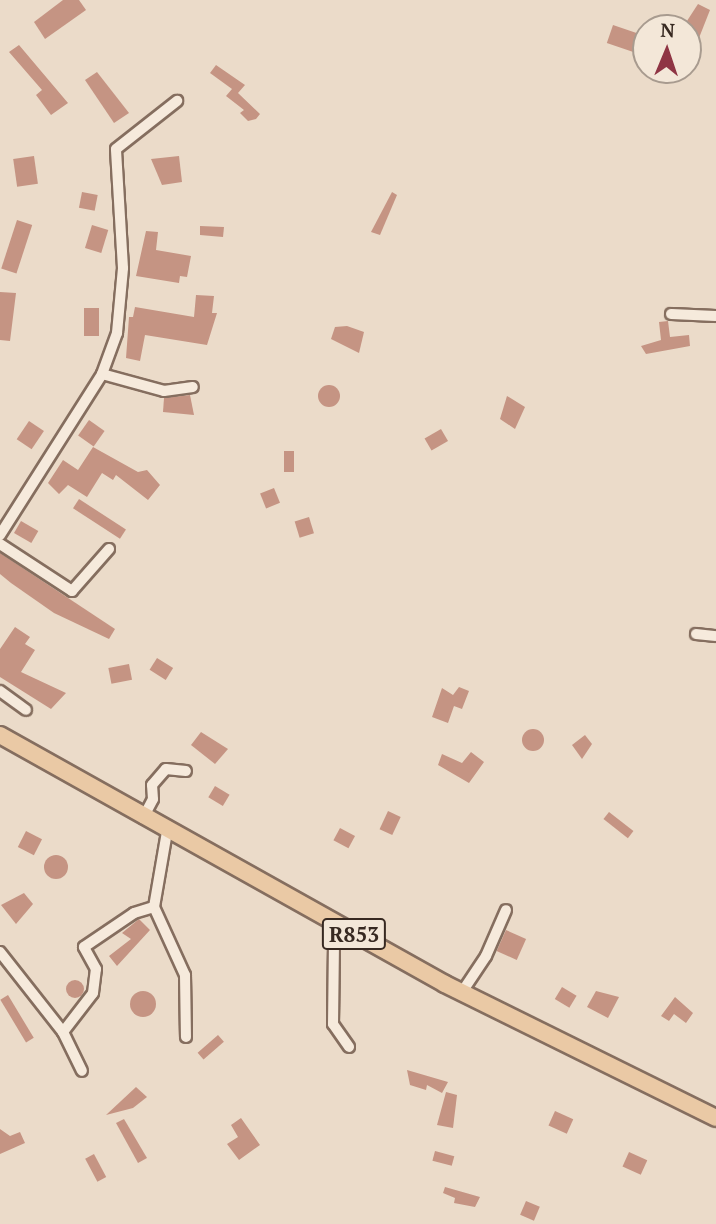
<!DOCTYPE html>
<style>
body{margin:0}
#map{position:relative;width:716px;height:1224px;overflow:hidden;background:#ebdbc9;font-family:"PT Serif",serif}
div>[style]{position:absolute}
.building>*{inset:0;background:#c59483;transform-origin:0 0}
.round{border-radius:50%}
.roads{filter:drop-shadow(2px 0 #856e5f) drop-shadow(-2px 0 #856e5f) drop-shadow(0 2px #856e5f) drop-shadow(0 -2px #856e5f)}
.street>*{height:10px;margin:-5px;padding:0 5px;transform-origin:5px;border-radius:5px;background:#f6eadc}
.primary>*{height:16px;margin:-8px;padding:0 8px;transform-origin:8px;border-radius:8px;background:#eac9a5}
span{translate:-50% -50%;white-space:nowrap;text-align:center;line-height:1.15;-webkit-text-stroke:6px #f3e7d8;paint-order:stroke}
.shield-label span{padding:2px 5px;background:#f3e7d8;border:2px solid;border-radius:5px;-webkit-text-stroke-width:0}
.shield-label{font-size:21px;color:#372921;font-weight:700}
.north{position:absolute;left:632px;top:14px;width:70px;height:70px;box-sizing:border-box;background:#f3e7d8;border:2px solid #a89b8f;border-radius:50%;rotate:2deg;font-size:19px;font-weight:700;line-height:28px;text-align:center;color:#372921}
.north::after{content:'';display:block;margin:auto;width:24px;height:32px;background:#8f3544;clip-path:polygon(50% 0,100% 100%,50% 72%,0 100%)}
</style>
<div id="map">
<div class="building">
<i style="clip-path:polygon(63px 0,79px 0,86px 10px,45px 39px,34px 22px)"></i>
<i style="clip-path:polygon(698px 4px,710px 10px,697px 43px,688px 40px,685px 24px)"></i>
<i style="left:613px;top:25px;width:28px;height:19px;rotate:19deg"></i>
<i style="clip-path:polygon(19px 45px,68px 103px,51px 115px,36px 95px,42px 90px,9px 52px)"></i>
<i style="clip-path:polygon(216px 65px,245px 85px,238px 93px,260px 114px,256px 119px,248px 121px,240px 113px,244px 110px,226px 96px,232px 89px,210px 73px)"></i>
<i style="clip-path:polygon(97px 72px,129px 113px,114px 123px,85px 80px)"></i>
<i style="left:34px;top:156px;width:28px;height:21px;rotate:82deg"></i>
<i style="clip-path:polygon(179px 156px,182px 182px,162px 185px,151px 159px)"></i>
<i style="left:82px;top:192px;width:16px;height:16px;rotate:11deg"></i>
<i style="clip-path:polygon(392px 192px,397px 195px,380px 235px,371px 232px)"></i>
<i style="left:17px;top:220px;width:16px;height:51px;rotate:18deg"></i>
<i style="left:92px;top:225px;width:17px;height:24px;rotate:17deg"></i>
<i style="clip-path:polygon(200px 226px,224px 227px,223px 237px,200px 235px)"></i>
<i style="clip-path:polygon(146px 231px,158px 232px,156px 250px,191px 256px,187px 277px,180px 276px,179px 283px,136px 276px)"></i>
<i style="clip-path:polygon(0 292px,16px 293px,10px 341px,0 340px)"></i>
<i style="clip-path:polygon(196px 295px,214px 296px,212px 313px,217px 313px,207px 345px,145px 335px,140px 361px,126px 358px,129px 317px,133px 317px,135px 307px,194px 317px)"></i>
<i style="left:84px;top:308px;width:15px;height:28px"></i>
<i style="clip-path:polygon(668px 321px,670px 337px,689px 335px,690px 346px,646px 354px,641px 346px,661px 340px,659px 322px)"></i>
<i style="clip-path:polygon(347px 326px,364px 332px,359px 353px,331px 339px,335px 327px)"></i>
<i class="round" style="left:318px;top:385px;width:22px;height:22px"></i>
<i style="clip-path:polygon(190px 395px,194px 415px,163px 412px,164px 398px)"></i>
<i style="clip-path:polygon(507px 396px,525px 407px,515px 429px,500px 419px)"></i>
<i style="left:89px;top:420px;width:19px;height:19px;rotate:35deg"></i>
<i style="left:29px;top:421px;width:18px;height:22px;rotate:34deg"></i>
<i style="left:441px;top:429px;width:14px;height:19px;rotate:60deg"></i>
<i style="clip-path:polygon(93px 447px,138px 472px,147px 470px,160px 485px,148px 500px,116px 475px,113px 480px,102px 473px,87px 497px,68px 485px,59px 494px,48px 483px,63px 460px,78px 470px)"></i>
<i style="left:284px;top:451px;width:10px;height:21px"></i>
<i style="left:274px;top:488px;width:16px;height:15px;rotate:68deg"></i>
<i style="left:79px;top:499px;width:56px;height:11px;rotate:33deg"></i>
<i style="left:309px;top:517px;width:17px;height:15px;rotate:73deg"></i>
<i style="left:21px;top:521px;width:20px;height:14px;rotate:30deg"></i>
<i style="clip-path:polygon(0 553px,115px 629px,109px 639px,54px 613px,11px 583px,0 574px)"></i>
<i style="clip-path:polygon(15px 627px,30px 637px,25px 644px,35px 650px,21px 672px,66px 693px,51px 709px,0 677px,0 649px)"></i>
<i style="left:157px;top:658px;width:19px;height:14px;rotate:32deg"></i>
<i style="left:129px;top:664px;width:16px;height:21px;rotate:79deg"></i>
<i style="clip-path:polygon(459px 687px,469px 691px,462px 709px,454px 706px,448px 723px,432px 717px,442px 688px,453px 695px)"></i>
<i class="round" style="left:522px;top:729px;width:22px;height:22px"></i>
<i style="clip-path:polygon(201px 732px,228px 749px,215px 764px,191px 745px)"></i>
<i style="clip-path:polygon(585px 735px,592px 744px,582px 759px,572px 745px)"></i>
<i style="clip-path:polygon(471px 752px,484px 762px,469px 783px,438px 765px,442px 754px,462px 763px)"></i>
<i style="left:215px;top:786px;width:17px;height:13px;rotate:31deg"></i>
<i style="left:388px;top:811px;width:14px;height:20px;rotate:25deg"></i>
<i style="left:609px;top:812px;width:31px;height:9px;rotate:38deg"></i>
<i style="left:340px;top:828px;width:17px;height:14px;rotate:28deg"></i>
<i style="left:26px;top:831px;width:18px;height:18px;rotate:27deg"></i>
<i class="round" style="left:44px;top:855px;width:24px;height:24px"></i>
<i style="clip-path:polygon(24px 893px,33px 904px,16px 924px,1px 905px)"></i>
<i style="clip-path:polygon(139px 919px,150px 930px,117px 966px,109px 956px,131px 939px,122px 933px)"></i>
<i style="left:506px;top:930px;width:22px;height:23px;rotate:24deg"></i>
<i class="round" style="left:66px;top:980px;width:18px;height:18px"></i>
<i style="left:562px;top:987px;width:17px;height:14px;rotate:31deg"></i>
<i class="round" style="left:130px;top:991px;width:26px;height:26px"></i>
<i style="clip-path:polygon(596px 991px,619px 997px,608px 1018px,587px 1007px)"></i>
<i style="left:8px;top:995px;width:50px;height:9px;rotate:59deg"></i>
<i style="clip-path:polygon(675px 997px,693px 1013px,686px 1023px,674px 1014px,669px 1021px,661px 1016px)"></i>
<i style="left:218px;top:1035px;width:9px;height:27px;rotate:49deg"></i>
<i style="clip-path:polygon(407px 1070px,448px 1082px,442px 1093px,427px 1085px,426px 1090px,410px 1085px)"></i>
<i style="clip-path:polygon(136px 1087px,147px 1097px,133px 1108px,106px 1115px)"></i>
<i style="clip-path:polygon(446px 1092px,457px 1095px,453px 1128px,437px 1125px)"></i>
<i style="left:555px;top:1111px;width:20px;height:16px;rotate:24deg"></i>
<i style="clip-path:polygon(241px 1118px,260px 1145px,239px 1160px,227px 1144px,238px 1137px,231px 1125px)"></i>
<i style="clip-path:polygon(124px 1119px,147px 1158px,138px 1163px,116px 1123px)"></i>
<i style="clip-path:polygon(0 1129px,10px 1136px,20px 1132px,25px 1143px,0 1154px)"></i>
<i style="left:435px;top:1151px;width:20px;height:10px;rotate:15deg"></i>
<i style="left:629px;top:1152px;width:20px;height:16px;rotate:24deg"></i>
<i style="left:94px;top:1154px;width:26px;height:10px;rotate:62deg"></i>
<i style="clip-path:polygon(445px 1187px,480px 1197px,475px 1207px,454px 1203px,455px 1198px,443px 1193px)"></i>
<i style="left:526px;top:1201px;width:15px;height:15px;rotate:23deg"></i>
</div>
<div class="roads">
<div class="street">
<i style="left:671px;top:314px;width:45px;rotate:2.5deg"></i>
<i style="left:102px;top:374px;width:64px;rotate:15.3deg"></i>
<i style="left:164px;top:391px;width:29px;rotate:-8deg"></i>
<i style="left:0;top:535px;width:191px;rotate:-57.6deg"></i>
<i style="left:102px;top:374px;width:44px;rotate:-69.9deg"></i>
<i style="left:117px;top:333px;width:65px;rotate:-84.7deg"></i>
<i style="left:123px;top:268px;width:119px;rotate:-93.4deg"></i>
<i style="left:116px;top:149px;width:78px;rotate:-38.2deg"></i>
<i style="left:0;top:544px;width:86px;rotate:33.1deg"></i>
<i style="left:72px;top:591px;width:56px;rotate:-48.6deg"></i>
<i style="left:696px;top:634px;width:20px;rotate:6deg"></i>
<i style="left:0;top:691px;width:32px;rotate:36deg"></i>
<i style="left:143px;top:818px;width:21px;rotate:-62deg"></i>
<i style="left:153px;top:799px;width:14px;rotate:-94deg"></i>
<i style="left:152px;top:785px;width:21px;rotate:-49deg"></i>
<i style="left:166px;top:769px;width:20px;rotate:6deg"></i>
<i style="left:154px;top:907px;width:75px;rotate:65.5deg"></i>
<i style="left:185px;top:975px;width:62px;rotate:89.1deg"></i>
<i style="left:342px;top:928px;width:17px;rotate:118deg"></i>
<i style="left:334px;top:943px;width:81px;rotate:90.7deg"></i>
<i style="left:333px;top:1024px;width:28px;rotate:55deg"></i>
<i style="left:0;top:952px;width:102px;rotate:51.8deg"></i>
<i style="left:63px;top:1032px;width:43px;rotate:64deg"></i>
<i style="left:462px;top:992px;width:43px;rotate:-56.3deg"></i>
<i style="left:486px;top:956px;width:50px;rotate:-66.5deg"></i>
<i style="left:63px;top:1032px;width:49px;rotate:-52.4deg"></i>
<i style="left:93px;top:993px;width:24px;rotate:-83deg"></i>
<i style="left:96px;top:969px;width:25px;rotate:-119deg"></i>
<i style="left:84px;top:947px;width:60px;rotate:-34.2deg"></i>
<i style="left:134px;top:913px;width:21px;rotate:-17deg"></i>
<i style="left:154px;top:907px;width:76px;rotate:-80.2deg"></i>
</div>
<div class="primary">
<i style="left:0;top:735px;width:510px;rotate:29.23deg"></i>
<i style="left:445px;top:984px;width:302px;rotate:26.3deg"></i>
</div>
</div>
<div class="shield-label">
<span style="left:354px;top:934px">R853</span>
</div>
<div class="north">N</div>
</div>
